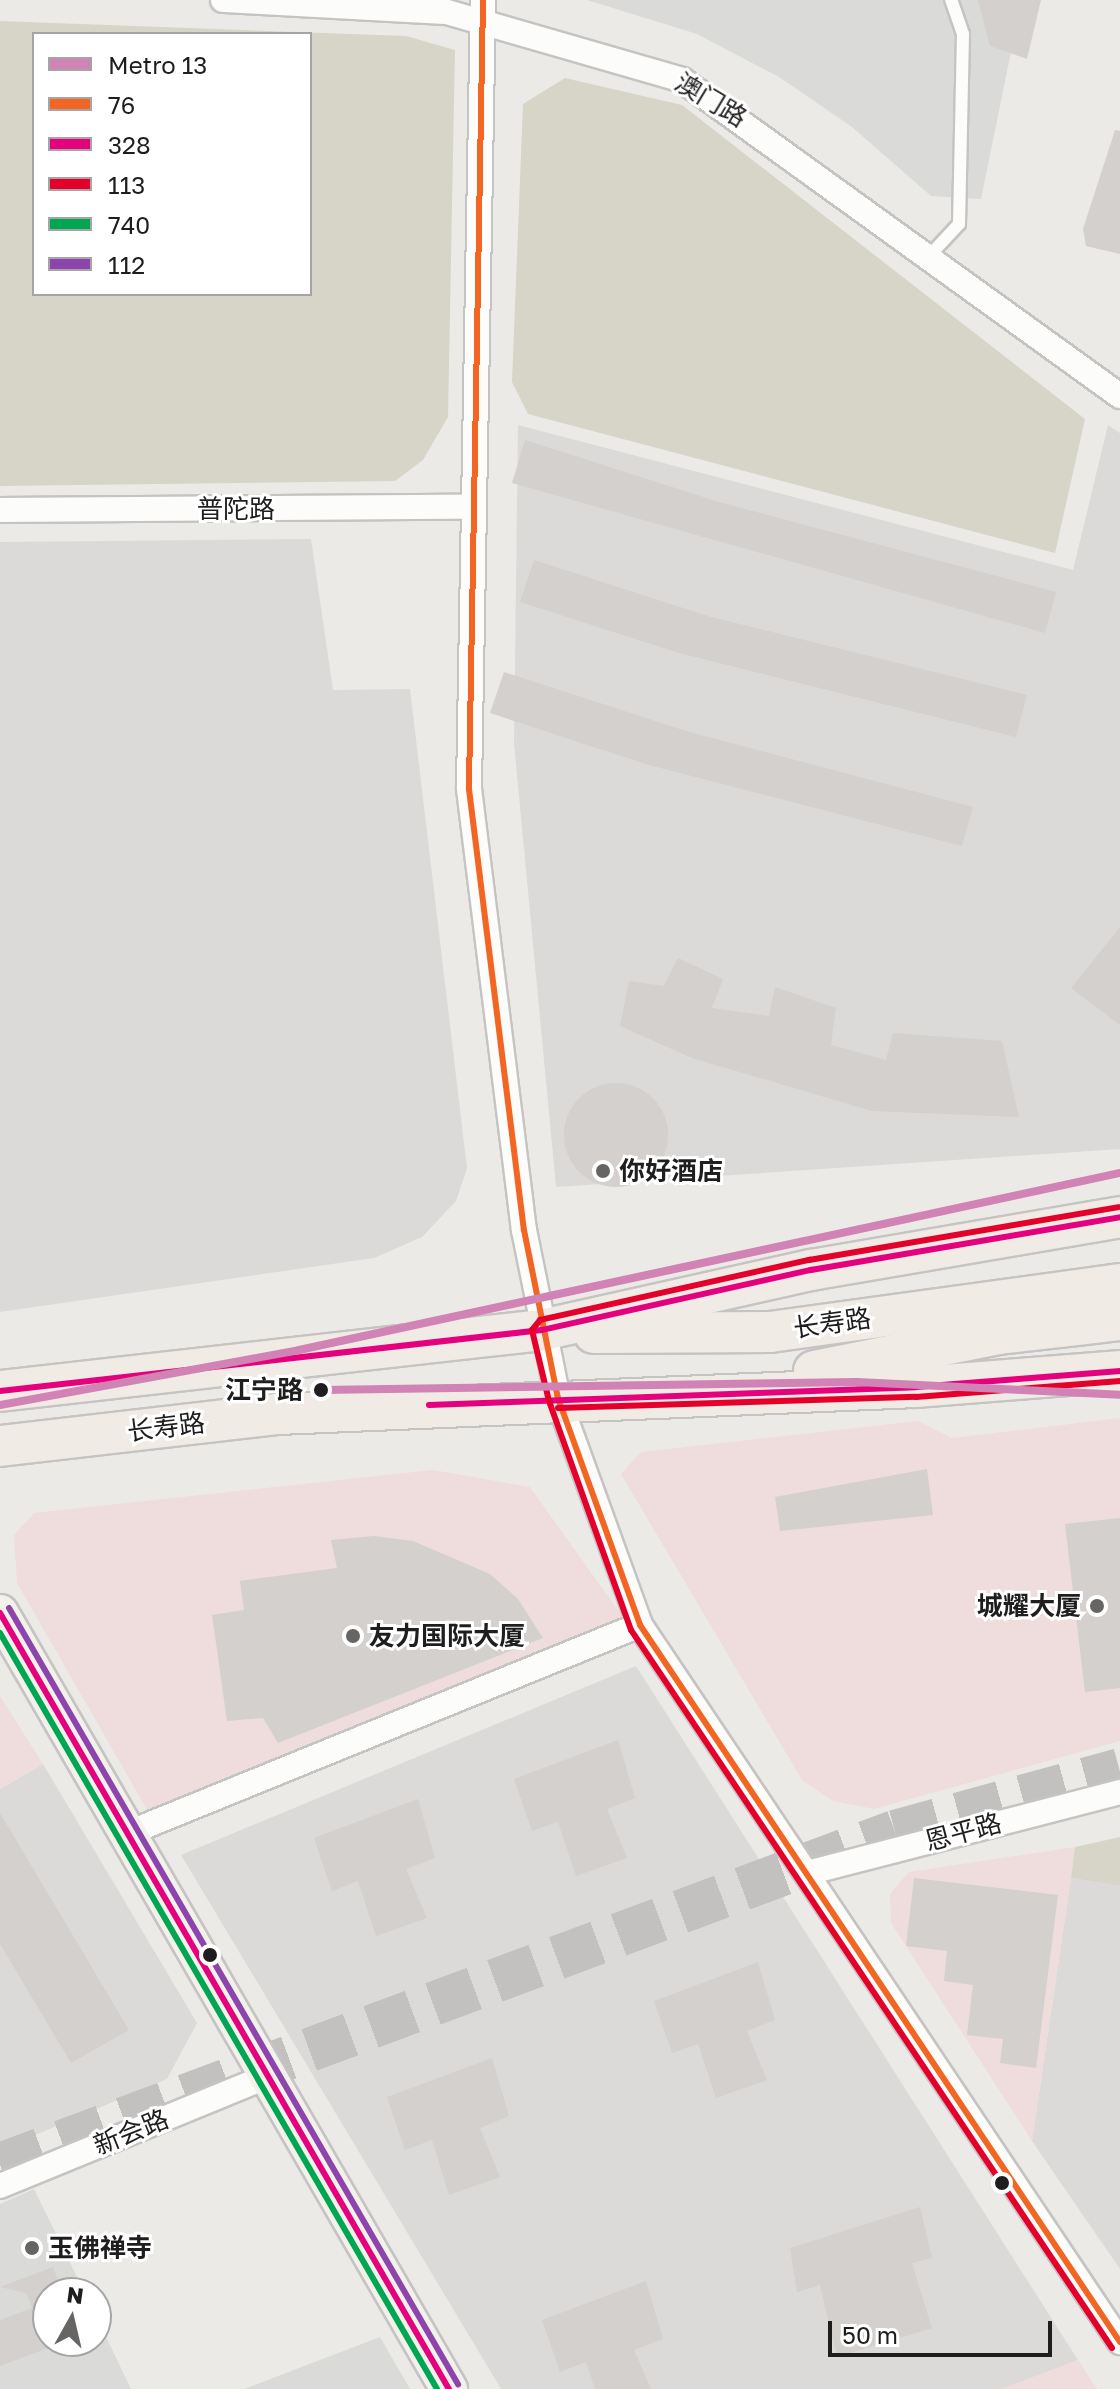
<!DOCTYPE html>
<meta charset="utf-8">
<style>
body{margin:0}
#map{position:relative;width:1120px;height:2389px;overflow:hidden;background:#eceae7;font-family:"Golos Text","Noto Sans SC",sans-serif}
div>[style]{position:absolute}
.residential>*{inset:0;background:#dbdad8}
.commercial>*{inset:0;background:#eedddc}
.religious>*{inset:0;background:#dadad8}
.construction>*{inset:0;background:#d6d5c8}
.building>*{inset:0;background:#d3d0ce}
.round{border-radius:50%}
.highway-tunnel>*{height:44px;margin-top:-22px;transform-origin:0;background:repeating-linear-gradient(90deg,#c3c1bf 0 44px,transparent 0 66px)}
.roads{filter:drop-shadow(2px 0 #c5c4c3) drop-shadow(-2px 0 #c5c4c3) drop-shadow(0 2px #c5c4c3) drop-shadow(0 -2px #c5c4c3)}
.lane>*{height:12px;margin:-6px;padding:0 6px;transform-origin:6px;border-radius:6px;background:#fcfcfb}
.street>*{height:24px;margin:-12px;padding:0 12px;transform-origin:12px;border-radius:12px;background:#fcfcfb}
.secondary>*{height:36px;margin:-18px;padding:0 18px;transform-origin:18px;border-radius:18px;background:#f3f2ea}
.primary>*{height:40px;margin:-20px;padding:0 20px;transform-origin:20px;border-radius:20px;background:#f0ebe4}
.bus-1>*{height:6px;margin:-3px;padding:0 3px;transform-origin:3px;border-radius:3px;background:#f26522}
.bus-2>*{height:6px;margin:-3px;padding:0 3px;transform-origin:3px;border-radius:3px;background:#e5007d}
.bus-3>*{height:6px;margin:-3px;padding:0 3px;transform-origin:3px;border-radius:3px;background:#e4002b}
.bus-4>*{height:6px;margin:-3px;padding:0 3px;transform-origin:3px;border-radius:3px;background:#00a651}
.bus-5>*{height:6px;margin:-3px;padding:0 3px;transform-origin:3px;border-radius:3px;background:#8e44ad}
.metro-1>*{height:8px;margin:-4px;padding:0 4px;transform-origin:4px;border-radius:4px;background:#d083b4}
.dots>*{width:22px;height:22px;translate:-50% -50%;box-sizing:border-box;border:4px solid #fff;border-radius:50%}
span{translate:-50% -50%;white-space:nowrap;text-align:center;line-height:1.15;-webkit-text-stroke:6px #fff;paint-order:stroke}
.street-label{font-size:26px;color:#1e1e1e}
.poi-label{font-size:26px;color:#1e1e1e;font-weight:700}
.left{translate:0 -50%;text-align:left}
.right{translate:-100% -50%;text-align:right}
.stop-label{font-size:26px;color:#1e1e1e;font-weight:700}
.legend{position:absolute;left:32px;top:32px;width:280px;height:264px;box-sizing:border-box;background:#fff;border:2px solid #a5a5a5;margin:0;padding:10px 14px;list-style:none;font-size:24px;color:#1e1e1e}
.legend li{display:flex;align-items:center;gap:16px;height:40px}
.legend b{width:40px;border:2px solid #a5a5a5}
.north{position:absolute;left:32px;top:2277px;width:80px;height:80px;box-sizing:border-box;background:#fff;border:2px solid #a5a5a5;border-radius:50%;rotate:8deg;font-size:22px;font-weight:700;line-height:32px;text-align:center;color:#1e1e1e}
.north::after{content:'';display:block;margin:auto;width:28px;height:36px;background:#666564;clip-path:polygon(50% 0,100% 100%,50% 72%,0 100%)}
.scale{position:absolute;left:828px;top:2321px;width:224px;height:36px;box-sizing:border-box;border:4px solid #1e1e1e;border-top:0;padding-left:10px;font-size:24px;line-height:28px;white-space:nowrap;color:#1e1e1e;-webkit-text-stroke:6px #fff;paint-order:stroke}
</style>
<div id="map">
<div class="residential">
<i style="clip-path:polygon(518px 425px,1073px 570px,1108px 425px,1120px 433px,1120px 1149px,556px 1187px,514px 743px)"></i>
<i style="clip-path:polygon(311px 539px,333px 690px,410px 689px,467px 1168px,456px 1201px,422px 1237px,374px 1258px,0 1312px,0 542px)"></i>
<i style="clip-path:polygon(636px 1666px,1078px 2360px,1002px 2389px,501px 2389px,181px 1855px)"></i>
<i style="clip-path:polygon(43px 1764px,197px 2023px,167px 2079px,0 2150px,0 1789px)"></i>
<i style="clip-path:polygon(1071px 1878px,1120px 1886px,1120px 2269px,1032px 2141px)"></i>
</div>
<div class="commercial">
<i style="clip-path:polygon(1120px 1418px,1120px 1741px,874px 1809px,833px 1801px,802px 1780px,621px 1474px,641px 1452px,918px 1421px,952px 1438px)"></i>
<i style="clip-path:polygon(433px 1470px,530px 1487px,625px 1620px,149px 1813px,17px 1583px,14px 1535px,34px 1513px)"></i>
<i style="clip-path:polygon(0 1696px,43px 1764px,0 1789px)"></i>
<i style="clip-path:polygon(1075px 1847px,1071px 1878px,1032px 2141px,891px 1923px,890px 1894px,909px 1872px)"></i>
<i style="clip-path:polygon(1078px 2360px,1097px 2389px,1002px 2389px)"></i>
</div>
<div class="religious">
<i style="clip-path:polygon(587px 0,978px 0,1011px 52px,981px 199px,931px 196px,852px 127px,779px 77px,697px 34px)"></i>
<i style="clip-path:polygon(34px 2189px,85px 2293px,48px 2293px,48px 2341px,96px 2341px,96px 2316px,131px 2389px,0 2389px,0 2204px)"></i>
<i style="clip-path:polygon(380px 2337px,410px 2389px,244px 2389px)"></i>
</div>
<div class="construction">
<i style="clip-path:polygon(evenodd,0 21px,406px 36px,455px 50px,448px 417px,423px 460px,395px 481px,0 486px,0 21px,34px 34px,310px 34px,310px 294px,34px 294px,34px 34px)"></i>
<i style="clip-path:polygon(565px 78px,682px 105px,1085px 419px,1055px 553px,528px 414px,512px 382px,523px 104px)"></i>
<i style="clip-path:polygon(1120px 1837px,1120px 1886px,1071px 1878px,1075px 1847px)"></i>
</div>
<div class="building">
<i style="clip-path:polygon(978px 0,1041px 0,1027px 59px,990px 46px)"></i>
<i style="clip-path:polygon(1115px 130px,1120px 131px,1120px 254px,1086px 246px,1083px 229px)"></i>
<i style="clip-path:polygon(525px 440px,719px 502px,1056px 592px,1045px 633px,512px 483px)"></i>
<i style="clip-path:polygon(534px 560px,711px 617px,1027px 695px,1016px 737px,679px 653px,520px 602px)"></i>
<i style="clip-path:polygon(504px 672px,686px 731px,973px 807px,962px 846px,649px 765px,490px 713px)"></i>
<i style="clip-path:polygon(1120px 927px,1120px 1025px,1071px 988px)"></i>
<i style="clip-path:polygon(678px 958px,723px 979px,712px 1008px,769px 1016px,775px 987px,836px 1008px,831px 1045px,886px 1060px,893px 1033px,1002px 1041px,1019px 1117px,872px 1111px,692px 1058px,620px 1026px,629px 981px,664px 986px)"></i>
<i class="round" style="left:564px;top:1083px;width:104px;height:104px"></i>
<i style="clip-path:polygon(927px 1469px,933px 1515px,780px 1531px,775px 1497px)"></i>
<i style="clip-path:polygon(1120px 1518px,1120px 1688px,1085px 1692px,1065px 1524px)"></i>
<i style="clip-path:polygon(374px 1536px,413px 1541px,490px 1574px,518px 1599px,543px 1638px,278px 1743px,263px 1718px,227px 1721px,212px 1615px,244px 1610px,240px 1581px,337px 1568px,331px 1540px)"></i>
<i style="clip-path:polygon(618px 1740px,635px 1798px,607px 1809px,627px 1858px,576px 1876px,558px 1822px,532px 1831px,514px 1779px)"></i>
<i style="clip-path:polygon(418px 1799px,435px 1858px,406px 1869px,427px 1918px,376px 1936px,358px 1881px,332px 1891px,314px 1838px)"></i>
<i style="clip-path:polygon(0 1813px,129px 2030px,71px 2063px,0 1944px)"></i>
<i style="clip-path:polygon(914px 1878px,1058px 1895px,1036px 2068px,1000px 2063px,1003px 2039px,967px 2035px,973px 1985px,944px 1981px,947px 1951px,906px 1946px)"></i>
<i style="clip-path:polygon(758px 1962px,775px 2020px,747px 2031px,767px 2080px,716px 2098px,698px 2044px,672px 2053px,654px 2001px)"></i>
<i style="clip-path:polygon(492px 2058px,509px 2116px,480px 2128px,500px 2177px,449px 2195px,432px 2140px,405px 2150px,387px 2097px)"></i>
<i style="clip-path:polygon(920px 2207px,932px 2258px,912px 2263px,932px 2328px,837px 2357px,820px 2285px,797px 2292px,790px 2248px)"></i>
<i style="clip-path:polygon(53px 2267px,63px 2293px,48px 2293px,48px 2348px,0 2366px,0 2320px,32px 2308px,26px 2293px,0 2287px)"></i>
<i style="clip-path:polygon(646px 2281px,663px 2339px,634px 2350px,651px 2389px,595px 2389px,586px 2362px,560px 2372px,542px 2320px)"></i>
</div>
<div class="highway-tunnel">
<i style="left:0;top:2165px;width:955px;rotate:-20.41deg"></i>
<i style="left:895px;top:1832px;width:233px;rotate:-15.4deg"></i>
</div>
<div class="roads">
<div class="lane">
<i style="left:931px;top:254px;width:41px;rotate:-47deg"></i>
<i style="left:959px;top:224px;width:190px;rotate:-88.8deg"></i>
<i style="left:963px;top:34px;width:36px;rotate:-109deg"></i>
</div>
<div class="street">
<i style="left:223px;top:0;width:224px;rotate:3.1deg"></i>
<i style="left:447px;top:12px;width:245px;rotate:16.1deg"></i>
<i style="left:682px;top:80px;width:540px;rotate:35.81deg"></i>
<i style="left:483px;top:0;width:789px;rotate:91.02deg"></i>
<i style="left:469px;top:789px;width:444px;rotate:82.9deg"></i>
<i style="left:524px;top:1230px;width:171px;rotate:78.6deg"></i>
<i style="left:558px;top:1398px;width:241px;rotate:70.1deg"></i>
<i style="left:640px;top:1625px;width:863px;rotate:56.2deg"></i>
<i style="left:0;top:510px;width:472px;rotate:-0.4deg"></i>
<i style="left:126px;top:1834px;width:555px;rotate:-22.13deg"></i>
<i style="left:807px;top:1873px;width:323px;rotate:-14.5deg"></i>
<i style="left:0;top:2186px;width:284px;rotate:-22.3deg"></i>
</div>
<div class="secondary">
<i style="left:0;top:1613px;width:897px;rotate:59.95deg"></i>
</div>
<div class="primary">
<i style="left:594px;top:1333px;width:176px;rotate:-0.3deg"></i>
<i style="left:770px;top:1332px;width:353px;rotate:-7.8deg"></i>
<i style="left:814px;top:1371px;width:189px;rotate:-11.3deg"></i>
<i style="left:999px;top:1334px;width:122px;rotate:-6.6deg"></i>
<i style="left:0;top:1391px;width:545px;rotate:-6.42deg"></i>
<i style="left:542px;top:1330px;width:276px;rotate:-12.6deg"></i>
<i style="left:811px;top:1270px;width:314px;rotate:-9.7deg"></i>
<i style="left:0;top:1446px;width:280px;rotate:-6.6deg"></i>
<i style="left:278px;top:1414px;width:639px;rotate:-2.42deg"></i>
<i style="left:916px;top:1387px;width:205px;rotate:-4.5deg"></i>
</div>
</div>
<div class="bus-1">
<i style="left:483px;top:0;width:789px;rotate:91.02deg"></i>
<i style="left:469px;top:789px;width:444px;rotate:82.9deg"></i>
<i style="left:524px;top:1230px;width:171px;rotate:78.6deg"></i>
<i style="left:558px;top:1398px;width:241px;rotate:70.1deg"></i>
<i style="left:640px;top:1625px;width:863px;rotate:56.2deg"></i>
</div>
<div class="bus-2">
<i style="left:0;top:1391px;width:545px;rotate:-6.42deg"></i>
<i style="left:542px;top:1330px;width:276px;rotate:-12.6deg"></i>
<i style="left:811px;top:1270px;width:314px;rotate:-9.7deg"></i>
<i style="left:429px;top:1405px;width:487px;rotate:-2.1deg"></i>
<i style="left:916px;top:1387px;width:205px;rotate:-4.5deg"></i>
<i style="left:0;top:1613px;width:897px;rotate:59.95deg"></i>
</div>
<div class="bus-3">
<i style="left:558px;top:1408px;width:358px;rotate:-1.8deg"></i>
<i style="left:916px;top:1397px;width:205px;rotate:-4.5deg"></i>
<i style="left:1112px;top:2348px;width:864px;rotate:-123.82deg"></i>
<i style="left:631px;top:1630px;width:243px;rotate:-109.7deg"></i>
<i style="left:549px;top:1401px;width:73px;rotate:-103.5deg"></i>
<i style="left:532px;top:1330px;width:13px;rotate:-51deg"></i>
<i style="left:540px;top:1320px;width:276px;rotate:-12.6deg"></i>
<i style="left:809px;top:1260px;width:314px;rotate:-9.7deg"></i>
</div>
<div class="bus-4">
<i style="left:0;top:1633px;width:873px;rotate:59.97deg"></i>
</div>
<div class="bus-5">
<i style="left:9px;top:1608px;width:897px;rotate:59.95deg"></i>
</div>
<div class="metro-1">
<i style="left:321px;top:1390px;width:536px;rotate:-0.86deg"></i>
<i style="left:857px;top:1382px;width:263px;rotate:2.8deg"></i>
<i style="left:0;top:1405px;width:304px;rotate:-10.4deg"></i>
<i style="left:299px;top:1350px;width:840px;rotate:-12.17deg"></i>
</div>
<div class="dots">
<i style="left:603px;top:1171px;background:#666564"></i>
<i style="left:321px;top:1390px;background:#1e1e1e"></i>
<i style="left:1097px;top:1606px;background:#666564"></i>
<i style="left:353px;top:1636px;background:#666564"></i>
<i style="left:210px;top:1955px;background:#1e1e1e"></i>
<i style="left:1002px;top:2183px;background:#1e1e1e"></i>
<i style="left:32px;top:2248px;background:#666564"></i>
</div>
<div class="street-label">
<span style="left:711px;top:100px;rotate:31deg">澳门路</span>
<span style="left:236px;top:509px">普陀路</span>
<span style="left:832px;top:1323px;rotate:-8deg">长寿路</span>
<span style="left:166px;top:1427px;rotate:-7deg">长寿路</span>
<span style="left:963px;top:1832px;rotate:-15deg">恩平路</span>
<span style="left:131px;top:2132px;rotate:-22deg">新会路</span>
</div>
<div class="poi-label">
<span class="left" style="left:619px;top:1171px">你好酒店</span>
<span class="right" style="left:1081px;top:1606px">城耀大厦</span>
<span class="left" style="left:369px;top:1636px">友力国际大厦</span>
<span class="left" style="left:48px;top:2248px">玉佛禅寺</span>
</div>
<div class="stop-label">
<span class="right" style="left:303px;top:1390px">江宁路</span>
</div>
<ul class="legend">
<li><b style="height:10px;background:#d083b4"></b>Metro 13</li>
<li><b style="height:10px;background:#f26522"></b>76</li>
<li><b style="height:10px;background:#e5007d"></b>328</li>
<li><b style="height:10px;background:#e4002b"></b>113</li>
<li><b style="height:10px;background:#00a651"></b>740</li>
<li><b style="height:10px;background:#8e44ad"></b>112</li>
</ul>
<div class="north">N</div>
<div class="scale">50 m</div>
</div>
